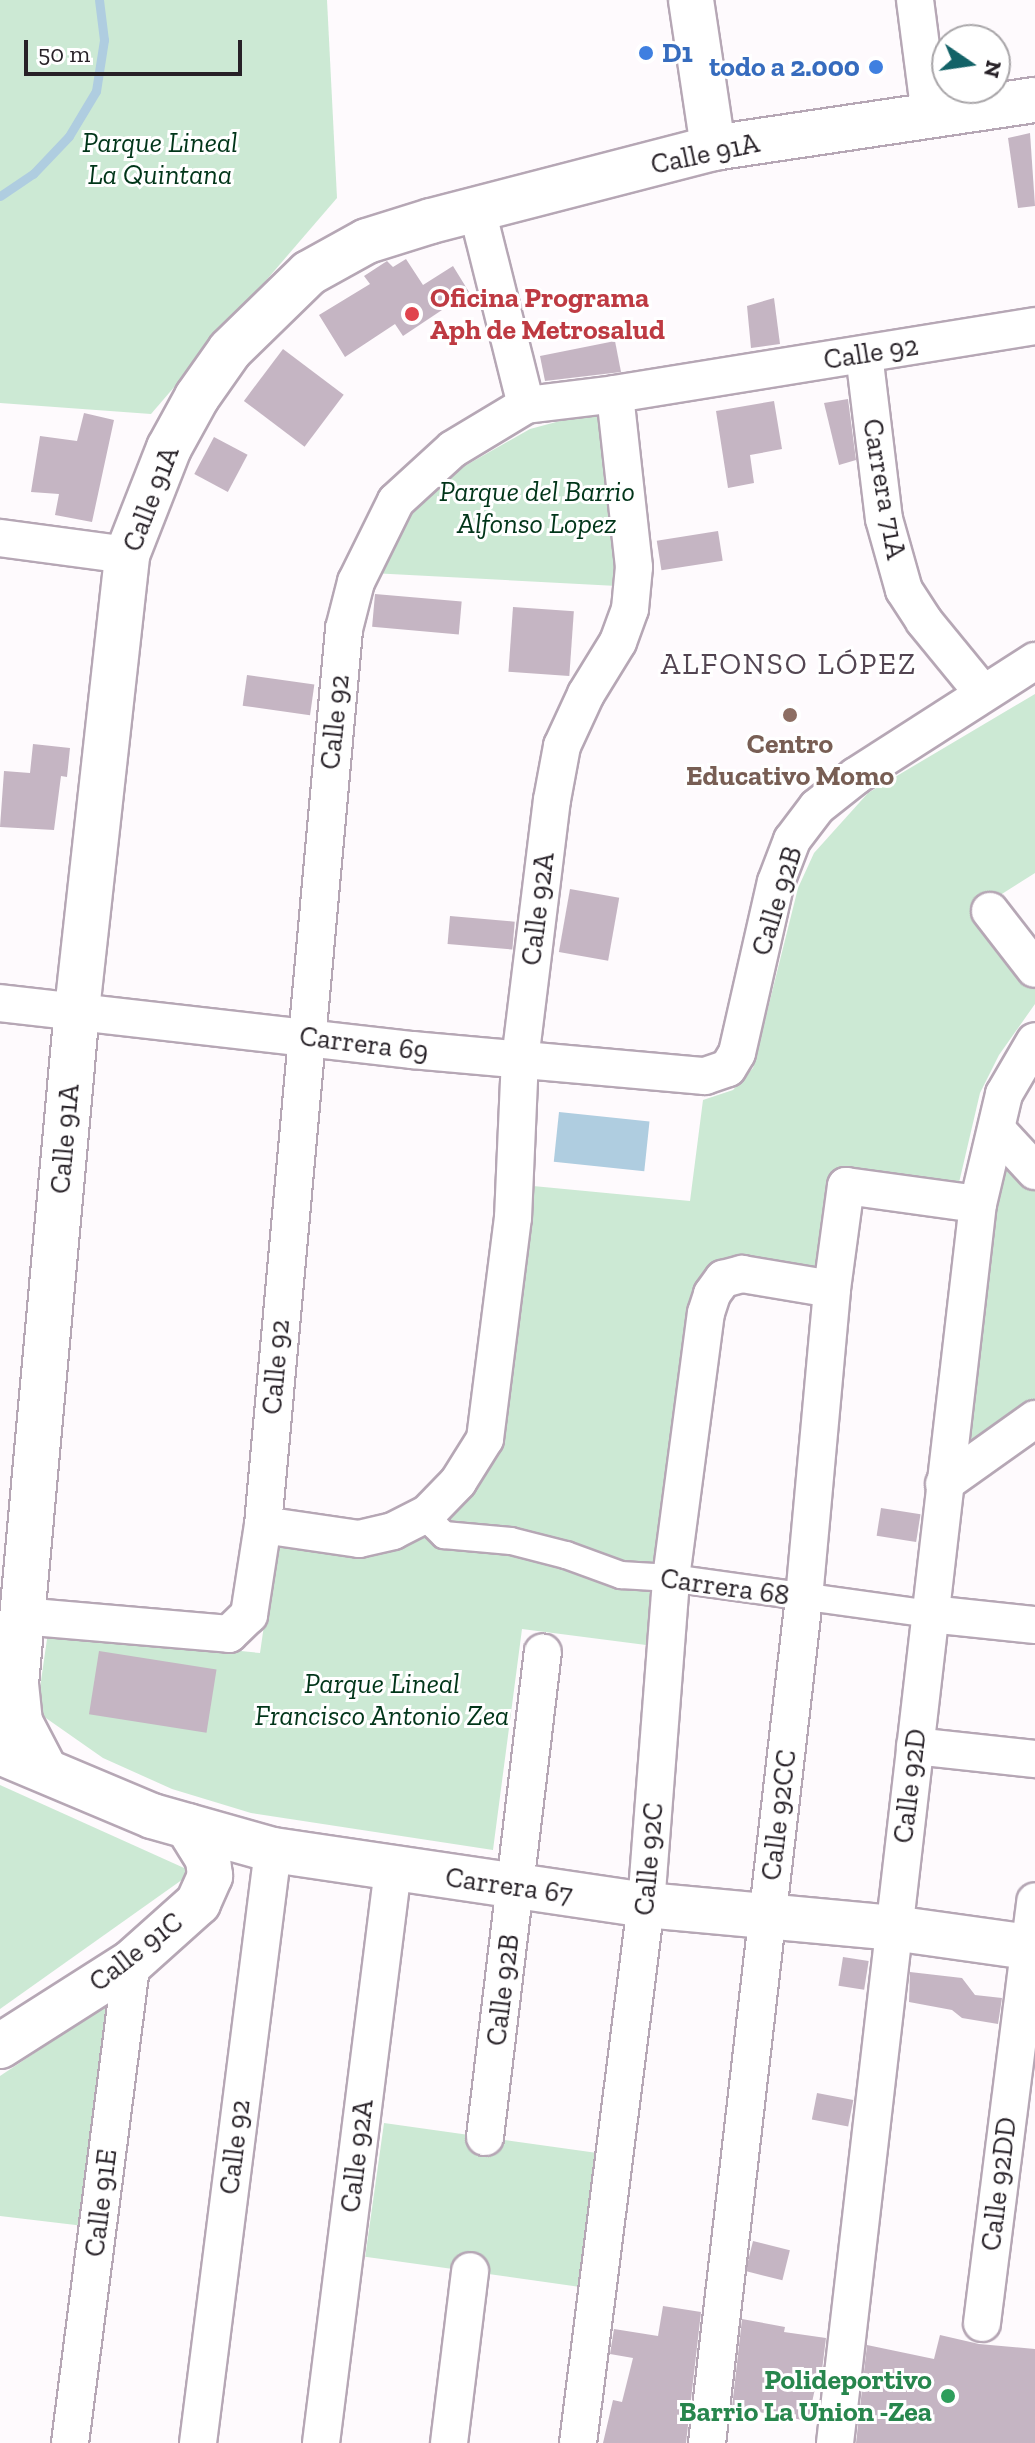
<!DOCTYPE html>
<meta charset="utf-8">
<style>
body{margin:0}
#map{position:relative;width:1035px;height:2443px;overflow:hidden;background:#fefafd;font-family:"Zilla Slab",serif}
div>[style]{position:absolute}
.green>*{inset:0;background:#cce9d4;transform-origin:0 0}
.water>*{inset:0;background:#afcde0;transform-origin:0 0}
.stream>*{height:9px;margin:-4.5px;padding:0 4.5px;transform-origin:4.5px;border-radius:4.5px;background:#afcde0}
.building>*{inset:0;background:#c5b5c3;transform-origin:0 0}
.roads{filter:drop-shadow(2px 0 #b6a7b5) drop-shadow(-2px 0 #b6a7b5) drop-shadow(0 2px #b6a7b5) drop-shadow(0 -2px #b6a7b5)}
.pedestrian>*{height:26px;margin:-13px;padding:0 13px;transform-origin:13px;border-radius:13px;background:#fff}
.minor>*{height:36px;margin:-18px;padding:0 18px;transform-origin:18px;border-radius:18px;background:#fff}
.tertiary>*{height:44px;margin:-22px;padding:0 22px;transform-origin:22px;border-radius:22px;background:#fff}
.dots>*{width:22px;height:22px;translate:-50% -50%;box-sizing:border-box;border:4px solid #fff;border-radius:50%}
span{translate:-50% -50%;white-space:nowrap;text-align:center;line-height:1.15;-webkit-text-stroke:6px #fff;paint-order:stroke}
.shop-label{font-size:28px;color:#366cbe;font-weight:700}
.left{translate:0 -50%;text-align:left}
.right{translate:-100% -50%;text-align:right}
.park-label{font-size:28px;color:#013519;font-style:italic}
.street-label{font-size:28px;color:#272127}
.health-label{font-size:28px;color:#be3a42;font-weight:700}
.education-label{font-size:28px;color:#785e54;font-weight:700}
.leisure-label{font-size:28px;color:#27864d;font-weight:700}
.neighbourhood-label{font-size:30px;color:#534552;letter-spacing:2px}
.north{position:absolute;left:931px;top:24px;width:80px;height:80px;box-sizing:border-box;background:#fff;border:2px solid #a9a6a9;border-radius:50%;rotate:103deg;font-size:22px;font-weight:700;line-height:32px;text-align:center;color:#272127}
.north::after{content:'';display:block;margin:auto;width:28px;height:36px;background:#126267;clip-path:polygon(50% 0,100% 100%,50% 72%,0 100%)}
.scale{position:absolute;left:24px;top:40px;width:218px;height:36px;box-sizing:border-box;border:4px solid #272127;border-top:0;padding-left:10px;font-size:24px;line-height:28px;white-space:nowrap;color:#272127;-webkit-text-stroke:6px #fff;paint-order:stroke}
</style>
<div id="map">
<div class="green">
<i style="clip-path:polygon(0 0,327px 0,337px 198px,151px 414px,0 403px)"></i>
<i style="clip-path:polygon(601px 410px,617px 586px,371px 573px,395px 529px,442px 479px,530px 429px)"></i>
<i style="clip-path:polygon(1035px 694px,1035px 873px,975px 911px,1035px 980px,1035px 1004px,999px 1055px,980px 1093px,958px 1187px,839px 1174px,820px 1271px,745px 1262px,694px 1308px,646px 1645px,522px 1629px,493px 1850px,251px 1813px,172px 1789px,103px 1758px,43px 1716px,39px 1695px,48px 1632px,260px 1653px,277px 1535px,379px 1547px,407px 1546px,469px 1497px,487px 1470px,501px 1430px,533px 1186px,690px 1201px,703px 1100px,733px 1090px,753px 1068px,798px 888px,814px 853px,868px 793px)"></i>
<i style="clip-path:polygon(1000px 1162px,1035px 1183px,1035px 1401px,955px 1468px)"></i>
<i style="clip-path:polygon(0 1785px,193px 1872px,0 2009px)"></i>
<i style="clip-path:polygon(114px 2000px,84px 2226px,0 2216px,0 2076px)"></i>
<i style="left:384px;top:2123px;width:219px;height:135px;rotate:8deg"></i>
</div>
<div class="water">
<i style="left:559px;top:1112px;width:91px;height:50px;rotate:6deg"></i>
</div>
<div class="stream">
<i style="left:0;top:196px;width:40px;rotate:-34deg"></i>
<i style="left:33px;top:174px;width:52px;rotate:-46.5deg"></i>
<i style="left:69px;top:136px;width:52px;rotate:-59deg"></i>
<i style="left:96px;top:91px;width:52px;rotate:-81.1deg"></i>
<i style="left:104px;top:40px;width:40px;rotate:-97.1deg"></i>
</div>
<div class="building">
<i style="clip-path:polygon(1030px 133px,1035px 206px,1018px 208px,1008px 138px)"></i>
<i style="clip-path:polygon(406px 259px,423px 285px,453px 266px,469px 292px,403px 336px,395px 324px,345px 357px,319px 315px,370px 284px,364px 276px,387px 261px,393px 267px)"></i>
<i style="clip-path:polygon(774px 298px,780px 344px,751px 348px,747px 306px)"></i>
<i style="clip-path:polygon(615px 341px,621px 372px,545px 381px,540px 356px)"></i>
<i style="left:283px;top:349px;width:76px;height:65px;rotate:37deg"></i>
<i style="clip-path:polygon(848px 399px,856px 460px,839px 465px,824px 403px)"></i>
<i style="clip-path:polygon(774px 401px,782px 449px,750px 455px,754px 483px,728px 488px,716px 411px)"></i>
<i style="clip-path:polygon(84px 413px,114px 420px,92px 522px,55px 515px,59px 494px,31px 492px,40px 436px,77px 441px)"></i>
<i style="left:214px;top:437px;width:38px;height:42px;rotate:28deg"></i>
<i style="left:718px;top:531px;width:30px;height:62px;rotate:81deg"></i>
<i style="left:375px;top:594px;width:87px;height:33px;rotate:5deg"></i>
<i style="left:513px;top:607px;width:61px;height:65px;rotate:4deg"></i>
<i style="left:247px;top:675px;width:68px;height:31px;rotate:8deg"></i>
<i style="clip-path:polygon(33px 744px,70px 748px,67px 777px,61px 776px,54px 830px,0 827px,4px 771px,30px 773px)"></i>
<i style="left:570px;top:889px;width:50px;height:64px;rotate:10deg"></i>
<i style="left:450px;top:916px;width:65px;height:28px;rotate:5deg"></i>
<i style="left:881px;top:1508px;width:40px;height:28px;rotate:9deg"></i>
<i style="left:99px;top:1651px;width:119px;height:64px;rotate:9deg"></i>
<i style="left:843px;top:1957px;width:26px;height:29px;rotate:9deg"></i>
<i style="clip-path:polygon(910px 1972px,962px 1978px,975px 1995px,1002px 1998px,998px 2024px,962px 2018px,952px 2010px,909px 2002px)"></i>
<i style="left:817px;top:2093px;width:37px;height:27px;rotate:11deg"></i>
<i style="left:753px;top:2241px;width:38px;height:31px;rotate:14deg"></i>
<i style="clip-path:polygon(663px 2306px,701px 2312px,686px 2443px,603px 2443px,613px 2400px,622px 2402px,633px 2358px,610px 2354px,614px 2329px,658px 2336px)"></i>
<i style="clip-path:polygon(742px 2319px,785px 2327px,784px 2332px,826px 2338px,822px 2370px,819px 2370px,808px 2421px,732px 2407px)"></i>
<i style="clip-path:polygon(940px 2335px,979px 2344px,1035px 2349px,1035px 2443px,856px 2443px,867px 2345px,934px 2359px)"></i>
</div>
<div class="roads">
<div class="pedestrian">
<i style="left:432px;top:1515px;width:11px;rotate:75deg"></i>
<i style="left:435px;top:1526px;width:13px;rotate:45deg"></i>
<i style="left:444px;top:1535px;width:67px;rotate:5.1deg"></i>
<i style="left:511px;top:1541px;width:57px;rotate:14.3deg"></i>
<i style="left:566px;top:1555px;width:59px;rotate:20deg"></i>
<i style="left:621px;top:1575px;width:50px;rotate:3.4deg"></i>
<i style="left:671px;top:1578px;width:261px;rotate:7.9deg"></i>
</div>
<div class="minor">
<i style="left:915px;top:0;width:117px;rotate:82.6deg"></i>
<i style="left:477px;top:210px;width:201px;rotate:75.9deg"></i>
<i style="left:864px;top:354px;width:166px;rotate:83.1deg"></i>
<i style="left:884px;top:519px;width:74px;rotate:74.3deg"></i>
<i style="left:904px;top:590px;width:37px;rotate:57deg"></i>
<i style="left:924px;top:621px;width:93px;rotate:50.7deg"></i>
<i style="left:0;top:538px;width:128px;rotate:7.6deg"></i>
<i style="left:990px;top:911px;width:73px;rotate:52.2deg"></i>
<i style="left:0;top:1003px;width:415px;rotate:6.5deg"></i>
<i style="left:412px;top:1050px;width:294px;rotate:5.1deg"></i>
<i style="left:705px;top:1076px;width:24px;rotate:-19deg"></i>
<i style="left:728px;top:1068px;width:17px;rotate:-59deg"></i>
<i style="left:737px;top:1053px;width:175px;rotate:-77.2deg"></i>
<i style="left:776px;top:882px;width:45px;rotate:-69.1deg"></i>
<i style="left:792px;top:840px;width:41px;rotate:-52.9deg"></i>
<i style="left:817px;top:807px;width:50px;rotate:-38.5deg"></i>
<i style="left:856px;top:776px;width:213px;rotate:-32.7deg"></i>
<i style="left:997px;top:1130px;width:56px;rotate:47.2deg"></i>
<i style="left:944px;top:1484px;width:112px;rotate:-35.5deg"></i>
<i style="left:263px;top:1525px;width:97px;rotate:8.3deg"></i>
<i style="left:359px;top:1539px;width:35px;rotate:-13deg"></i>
<i style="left:393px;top:1531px;width:38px;rotate:-27deg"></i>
<i style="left:427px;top:1514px;width:45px;rotate:-45.9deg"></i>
<i style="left:458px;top:1482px;width:51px;rotate:-57.9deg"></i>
<i style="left:485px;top:1439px;width:223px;rotate:-82.8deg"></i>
<i style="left:513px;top:1218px;width:158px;rotate:-87.5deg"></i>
<i style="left:520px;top:1060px;width:262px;rotate:-83deg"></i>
<i style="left:552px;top:800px;width:55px;rotate:-79.5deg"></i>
<i style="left:562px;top:746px;width:57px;rotate:-65.2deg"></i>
<i style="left:586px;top:694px;width:61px;rotate:-58.4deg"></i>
<i style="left:618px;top:642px;width:35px;rotate:-70deg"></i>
<i style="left:630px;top:609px;width:42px;rotate:-84.6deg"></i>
<i style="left:634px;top:567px;width:174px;rotate:-96.3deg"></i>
<i style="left:930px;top:1614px;width:106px;rotate:6deg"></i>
<i style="left:21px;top:1616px;width:209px;rotate:4.9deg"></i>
<i style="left:229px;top:1634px;width:28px;rotate:-44deg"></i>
<i style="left:249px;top:1615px;width:91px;rotate:-81.2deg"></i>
<i style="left:263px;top:1525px;width:900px;rotate:-84.83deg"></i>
<i style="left:344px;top:629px;width:49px;rotate:-75.7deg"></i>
<i style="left:356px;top:582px;width:90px;rotate:-63.7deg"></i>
<i style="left:396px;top:501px;width:77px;rotate:-42.4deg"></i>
<i style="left:453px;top:449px;width:85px;rotate:-31.1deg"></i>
<i style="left:526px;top:405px;width:90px;rotate:-7deg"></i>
<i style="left:615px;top:394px;width:425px;rotate:-9.2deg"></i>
<i style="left:915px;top:1746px;width:121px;rotate:6.2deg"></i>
<i style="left:485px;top:2137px;width:488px;rotate:-83.2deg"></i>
<i style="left:982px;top:2323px;width:425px;rotate:-82.8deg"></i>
<i style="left:70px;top:2443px;width:485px;rotate:-82.7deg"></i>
<i style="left:198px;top:2443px;width:598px;rotate:-82.79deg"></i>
<i style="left:321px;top:2443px;width:578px;rotate:-82.85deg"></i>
<i style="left:449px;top:2443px;width:173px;rotate:-83deg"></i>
<i style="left:578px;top:2443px;width:542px;rotate:-82.8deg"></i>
<i style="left:646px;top:1905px;width:328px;rotate:-85.6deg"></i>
<i style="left:671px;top:1578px;width:267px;rotate:-82.5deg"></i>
<i style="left:706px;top:1313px;width:20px;rotate:-72deg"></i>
<i style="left:712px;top:1294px;width:19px;rotate:-54deg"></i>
<i style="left:723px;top:1279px;width:20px;rotate:-15deg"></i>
<i style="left:742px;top:1274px;width:91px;rotate:9.5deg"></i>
<i style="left:707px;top:2443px;width:851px;rotate:-83.45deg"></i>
<i style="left:804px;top:1598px;width:310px;rotate:-84.8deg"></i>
<i style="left:832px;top:1289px;width:104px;rotate:-82.3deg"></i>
<i style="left:846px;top:1186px;width:133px;rotate:7.8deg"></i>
<i style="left:835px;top:2443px;width:1247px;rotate:-83.42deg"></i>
<i style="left:978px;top:1204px;width:113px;rotate:-76.7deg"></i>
<i style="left:1004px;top:1094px;width:61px;rotate:-59.7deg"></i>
</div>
<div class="tertiary">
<i style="left:691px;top:0;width:150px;rotate:81.5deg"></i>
<i style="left:0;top:1752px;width:165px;rotate:22.8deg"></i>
<i style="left:152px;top:1816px;width:126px;rotate:15.7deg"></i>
<i style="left:273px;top:1850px;width:377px;rotate:8.4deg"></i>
<i style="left:646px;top:1905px;width:248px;rotate:5.3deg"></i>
<i style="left:893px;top:1928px;width:143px;rotate:8deg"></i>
<i style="left:45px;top:1770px;width:54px;rotate:-117.5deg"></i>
<i style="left:20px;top:1722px;width:38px;rotate:-96deg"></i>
<i style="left:16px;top:1684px;width:677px;rotate:-84.83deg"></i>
<i style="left:77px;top:1010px;width:458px;rotate:-83.7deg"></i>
<i style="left:127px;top:555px;width:115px;rotate:-68.6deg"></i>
<i style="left:169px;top:448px;width:58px;rotate:-61.2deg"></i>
<i style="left:197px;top:397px;width:57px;rotate:-54.9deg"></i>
<i style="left:230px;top:350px;width:110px;rotate:-44.3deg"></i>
<i style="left:309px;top:273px;width:66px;rotate:-28.9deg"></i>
<i style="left:367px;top:241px;width:67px;rotate:-17.4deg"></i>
<i style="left:431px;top:221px;width:291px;rotate:-14.5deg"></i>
<i style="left:713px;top:148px;width:326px;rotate:-8.5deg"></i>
<i style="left:0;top:2046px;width:156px;rotate:-32.5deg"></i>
<i style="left:132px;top:1962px;width:89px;rotate:-41.8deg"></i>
<i style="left:198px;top:1903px;width:30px;rotate:-66deg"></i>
<i style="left:210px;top:1876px;width:17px;rotate:-97deg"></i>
<i style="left:208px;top:1859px;width:39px;rotate:-122deg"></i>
</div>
</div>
<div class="dots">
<i style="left:646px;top:53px;background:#3f7fe0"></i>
<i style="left:876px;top:67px;background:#3f7fe0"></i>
<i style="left:412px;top:314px;background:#e0444e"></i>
<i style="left:790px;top:715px;background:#8d6e63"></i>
<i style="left:948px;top:2396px;background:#2e9e5b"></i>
</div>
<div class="shop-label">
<span class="left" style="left:662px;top:53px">D1</span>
<span class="right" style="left:860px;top:67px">todo a 2.000</span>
</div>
<div class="park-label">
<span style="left:160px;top:159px">Parque Lineal<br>La Quintana</span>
<span style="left:537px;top:508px">Parque del Barrio<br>Alfonso Lopez</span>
<span style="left:382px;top:1700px">Parque Lineal<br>Francisco Antonio Zea</span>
</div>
<div class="street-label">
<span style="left:705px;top:154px;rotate:-12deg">Calle 91A</span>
<span style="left:871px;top:353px;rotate:-9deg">Calle 92</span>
<span style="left:884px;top:489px;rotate:80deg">Carrera 71A</span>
<span style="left:151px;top:499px;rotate:-69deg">Calle 91A</span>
<span style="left:335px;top:722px;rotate:-84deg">Calle 92</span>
<span style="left:777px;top:901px;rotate:-73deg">Calle 92B</span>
<span style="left:538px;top:909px;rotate:-83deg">Calle 92A</span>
<span style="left:364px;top:1044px;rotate:7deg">Carrera 69</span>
<span style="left:65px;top:1139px;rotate:-85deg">Calle 91A</span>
<span style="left:276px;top:1367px;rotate:-85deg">Calle 92</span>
<span style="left:725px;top:1587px;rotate:8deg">Carrera 68</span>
<span style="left:910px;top:1786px;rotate:-83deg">Calle 92D</span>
<span style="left:779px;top:1815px;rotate:-83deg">Calle 92CC</span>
<span style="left:649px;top:1859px;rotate:-85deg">Calle 92C</span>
<span style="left:509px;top:1886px;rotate:8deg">Carrera 67</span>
<span style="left:136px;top:1952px;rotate:-38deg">Calle 91C</span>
<span style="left:503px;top:1990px;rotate:-83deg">Calle 92B</span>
<span style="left:235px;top:2147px;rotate:-83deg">Calle 92</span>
<span style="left:357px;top:2156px;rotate:-83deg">Calle 92A</span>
<span style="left:999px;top:2184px;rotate:-83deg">Calle 92DD</span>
<span style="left:101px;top:2203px;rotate:-83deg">Calle 91E</span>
</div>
<div class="health-label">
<span class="left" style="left:430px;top:314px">Oficina Programa<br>Aph de Metrosalud</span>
</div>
<div class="education-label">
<span style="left:790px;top:760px">Centro<br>Educativo Momo</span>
</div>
<div class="leisure-label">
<span class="right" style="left:932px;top:2396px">Polideportivo<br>Barrio La Union -Zea</span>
</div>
<div class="neighbourhood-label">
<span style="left:789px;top:664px">ALFONSO LÓPEZ</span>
</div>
<div class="north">N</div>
<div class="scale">50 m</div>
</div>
